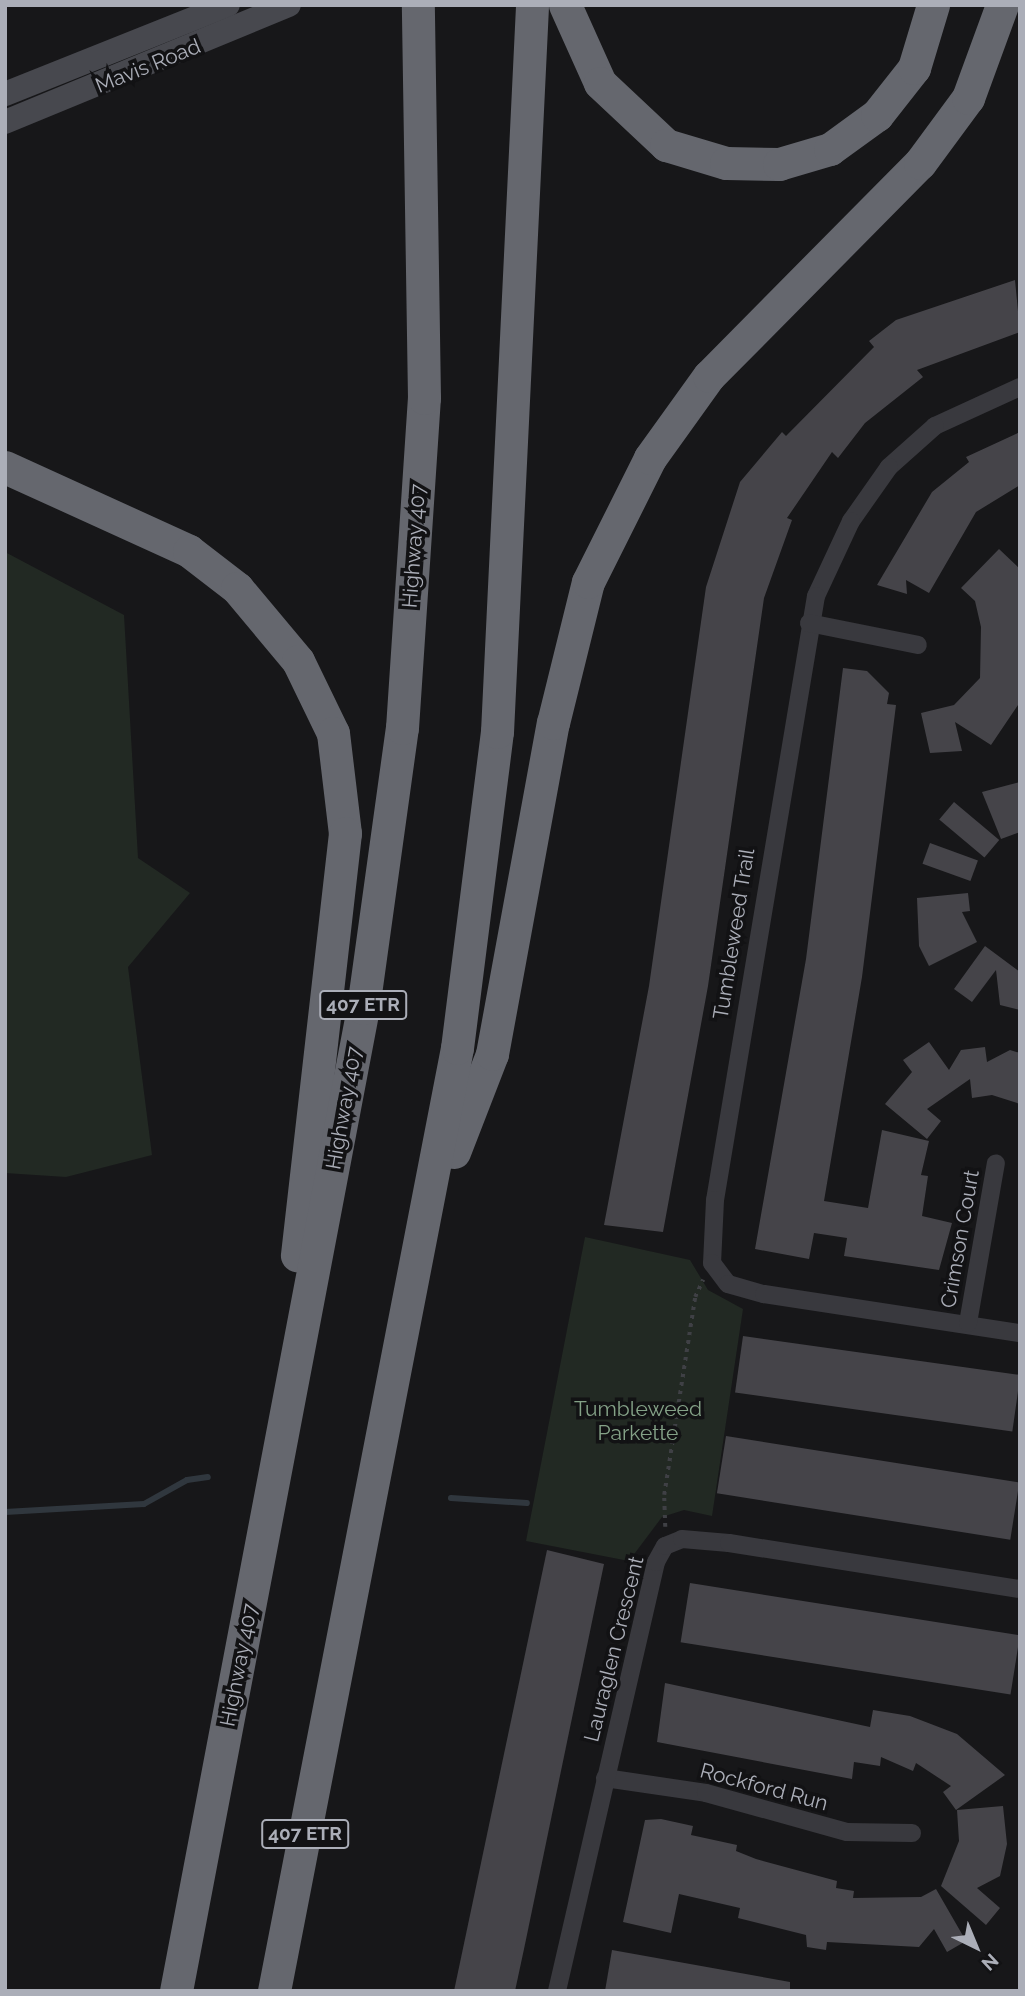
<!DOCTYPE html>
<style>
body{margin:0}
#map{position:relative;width:1025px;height:1996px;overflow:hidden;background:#171719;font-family:Raleway,sans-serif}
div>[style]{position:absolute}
.green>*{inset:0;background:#222923}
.stream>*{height:6px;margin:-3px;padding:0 3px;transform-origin:3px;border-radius:3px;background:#30373e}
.building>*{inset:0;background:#454449;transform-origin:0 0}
.path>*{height:3.5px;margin-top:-1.75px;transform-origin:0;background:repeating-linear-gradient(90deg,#3f4045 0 3.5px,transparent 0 8.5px)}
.street>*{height:18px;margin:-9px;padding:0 9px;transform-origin:9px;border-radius:9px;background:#39393e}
.secondary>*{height:24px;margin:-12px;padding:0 12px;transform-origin:12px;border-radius:12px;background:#47484e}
.highway>*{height:33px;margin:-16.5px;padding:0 16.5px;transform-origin:16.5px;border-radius:16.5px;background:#65676e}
span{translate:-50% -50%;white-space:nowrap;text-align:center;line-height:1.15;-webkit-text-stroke:7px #121214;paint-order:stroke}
.shield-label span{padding:2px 5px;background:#121214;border:2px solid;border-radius:5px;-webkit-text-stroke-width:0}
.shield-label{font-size:19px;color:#abaeb8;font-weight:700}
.street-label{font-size:21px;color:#abaeb8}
.park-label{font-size:21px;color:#84a187}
.frame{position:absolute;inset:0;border:7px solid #abaeb8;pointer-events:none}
.north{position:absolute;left:941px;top:1912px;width:70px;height:70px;-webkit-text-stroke:5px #121214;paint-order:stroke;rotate:137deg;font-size:19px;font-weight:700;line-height:28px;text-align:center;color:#abaeb8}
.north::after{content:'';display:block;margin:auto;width:24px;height:32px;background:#abaeb8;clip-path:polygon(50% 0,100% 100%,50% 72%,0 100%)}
</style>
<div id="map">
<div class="green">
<i style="clip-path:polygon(5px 552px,124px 615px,138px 858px,190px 893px,128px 967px,152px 1155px,66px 1177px,5px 1173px)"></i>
<i style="clip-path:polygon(585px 1237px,690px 1260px,708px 1290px,743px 1309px,712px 1516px,684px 1510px,662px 1517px,629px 1561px,526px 1541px)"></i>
</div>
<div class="stream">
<i style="left:451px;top:1498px;width:76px;rotate:3.8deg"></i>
<i style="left:5px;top:1512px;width:139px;rotate:-3.3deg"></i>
<i style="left:144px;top:1504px;width:49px;rotate:-29.2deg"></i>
<i style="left:187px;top:1480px;width:21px;rotate:-8deg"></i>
</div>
<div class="building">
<i style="clip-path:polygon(1015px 280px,1020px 332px,917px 370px,923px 377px,865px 423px,838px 458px,832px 452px,787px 518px,792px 520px,764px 598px,708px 986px,663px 1232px,604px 1225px,649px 986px,706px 587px,740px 482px,782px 432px,786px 436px,874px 347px,869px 341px,896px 320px)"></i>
<i style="clip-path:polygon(1020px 432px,1020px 485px,976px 512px,929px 593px,906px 580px,907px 594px,877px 585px,932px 492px,969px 462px,966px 457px)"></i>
<i style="clip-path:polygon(999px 549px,1020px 569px,1020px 702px,991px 745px,955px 722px,962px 751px,930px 753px,921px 713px,954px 705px,980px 678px,981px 627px,975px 601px,961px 588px)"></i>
<i style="clip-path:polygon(843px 668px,867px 671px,889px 693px,887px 704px,896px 705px,862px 977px,824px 1201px,868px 1208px,882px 1130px,929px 1141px,921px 1175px,928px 1176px,922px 1216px,952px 1223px,939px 1270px,844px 1256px,847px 1238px,814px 1233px,809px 1259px,755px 1249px,806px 959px)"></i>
<i style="clip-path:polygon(1020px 782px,1020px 832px,1001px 839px,982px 792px)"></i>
<i style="left:954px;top:802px;width:59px;height:23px;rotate:40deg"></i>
<i style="left:930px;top:843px;width:51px;height:22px;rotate:20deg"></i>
<i style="clip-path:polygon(968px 893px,970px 911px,962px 912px,977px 942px,929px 966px,919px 946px,917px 898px)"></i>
<i style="clip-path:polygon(985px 946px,1020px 972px,1020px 1010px,1000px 1005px,996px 970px,972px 1002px,954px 989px)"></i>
<i style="clip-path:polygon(929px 1042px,949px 1070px,961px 1050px,985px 1047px,987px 1062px,1010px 1050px,1020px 1053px,1020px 1104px,992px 1095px,972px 1098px,970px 1079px,927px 1109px,941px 1121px,927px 1139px,885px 1104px,912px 1072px,903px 1060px)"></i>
<i style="left:743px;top:1336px;width:280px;height:57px;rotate:8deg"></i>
<i style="left:726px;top:1436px;width:297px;height:58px;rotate:9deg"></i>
<i style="clip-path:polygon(547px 1550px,604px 1564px,524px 1949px,515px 1991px,454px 1991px)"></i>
<i style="left:690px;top:1583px;width:334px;height:60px;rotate:9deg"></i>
<i style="clip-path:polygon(665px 1683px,870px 1727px,873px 1710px,910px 1716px,957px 1734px,1005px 1775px,956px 1810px,943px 1792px,951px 1786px,916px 1763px,913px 1771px,881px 1757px,880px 1766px,854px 1762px,852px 1779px,657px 1742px)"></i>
<i style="clip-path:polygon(1003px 1806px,1007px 1844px,1000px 1876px,977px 1888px,1000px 1908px,986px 1925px,941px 1886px,959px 1841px,957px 1810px)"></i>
<i style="clip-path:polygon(661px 1819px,693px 1826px,691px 1835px,737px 1845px,736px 1851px,756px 1859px,837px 1881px,836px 1888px,854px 1891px,853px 1898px,921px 1897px,936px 1889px,966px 1941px,947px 1952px,934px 1929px,919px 1947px,827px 1942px,826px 1950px,807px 1947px,806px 1935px,738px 1918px,740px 1908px,679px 1894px,671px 1933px,623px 1922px,645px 1820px)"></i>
<i style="clip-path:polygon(612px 1950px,790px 1982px,790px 1991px,605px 1991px)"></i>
</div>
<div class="path">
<i style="left:665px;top:1527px;width:32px;rotate:-92deg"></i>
<i style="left:664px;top:1495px;width:200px;rotate:-81.1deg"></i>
<i style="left:695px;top:1297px;width:19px;rotate:-65deg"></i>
</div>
<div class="street">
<i style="left:1020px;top:387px;width:94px;rotate:155.4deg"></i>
<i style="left:935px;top:426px;width:62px;rotate:138.3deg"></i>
<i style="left:889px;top:467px;width:66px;rotate:125.1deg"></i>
<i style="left:851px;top:521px;width:83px;rotate:115deg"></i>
<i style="left:816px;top:596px;width:612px;rotate:99.49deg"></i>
<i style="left:715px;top:1200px;width:63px;rotate:92.7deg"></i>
<i style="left:712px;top:1263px;width:26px;rotate:53deg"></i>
<i style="left:728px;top:1284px;width:37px;rotate:16deg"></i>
<i style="left:764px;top:1294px;width:259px;rotate:8.7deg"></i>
<i style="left:809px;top:623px;width:111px;rotate:11.4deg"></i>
<i style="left:968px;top:1323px;width:162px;rotate:-80.1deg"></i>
<i style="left:605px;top:1778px;width:102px;rotate:8.4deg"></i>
<i style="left:706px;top:1793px;width:146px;rotate:15.5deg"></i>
<i style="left:847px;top:1832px;width:65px;rotate:0.9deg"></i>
<i style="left:557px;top:1991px;width:440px;rotate:-77deg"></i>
<i style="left:656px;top:1562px;width:18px;rotate:-61deg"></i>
<i style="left:665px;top:1546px;width:18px;rotate:-22deg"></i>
<i style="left:682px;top:1539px;width:47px;rotate:4.9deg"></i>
<i style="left:729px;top:1543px;width:295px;rotate:9deg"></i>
</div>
<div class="secondary">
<i style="left:5px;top:94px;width:240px;rotate:-21.8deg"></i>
<i style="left:5px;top:122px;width:307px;rotate:-22.4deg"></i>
</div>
<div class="highway">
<i style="left:565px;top:5px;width:85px;rotate:65.8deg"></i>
<i style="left:600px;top:83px;width:91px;rotate:43.2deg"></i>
<i style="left:666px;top:145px;width:63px;rotate:16.7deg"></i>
<i style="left:726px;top:163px;width:53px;rotate:1.1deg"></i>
<i style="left:779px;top:164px;width:53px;rotate:-16.4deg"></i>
<i style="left:830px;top:149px;width:58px;rotate:-35.9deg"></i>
<i style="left:877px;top:115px;width:60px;rotate:-51.8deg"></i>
<i style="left:914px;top:68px;width:66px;rotate:-73.2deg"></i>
<i style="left:5px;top:467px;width:202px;rotate:24.5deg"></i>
<i style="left:189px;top:551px;width:61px;rotate:37.6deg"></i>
<i style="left:237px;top:588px;width:95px;rotate:50.1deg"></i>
<i style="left:298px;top:661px;width:80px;rotate:64.1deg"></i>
<i style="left:333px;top:733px;width:101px;rotate:83.2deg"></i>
<i style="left:345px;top:833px;width:425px;rotate:96.5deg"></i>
<i style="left:454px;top:1152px;width:105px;rotate:-68.8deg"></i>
<i style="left:492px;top:1054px;width:337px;rotate:-79.6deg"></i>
<i style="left:553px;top:723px;width:145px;rotate:-76.1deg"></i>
<i style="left:588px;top:582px;width:139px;rotate:-63.4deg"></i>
<i style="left:650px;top:458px;width:101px;rotate:-54.3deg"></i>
<i style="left:709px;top:376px;width:300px;rotate:-45.3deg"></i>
<i style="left:920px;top:163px;width:81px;rotate:-53.6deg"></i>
<i style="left:968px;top:98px;width:99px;rotate:-69.9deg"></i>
<i style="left:176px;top:1991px;width:1001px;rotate:-79.23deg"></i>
<i style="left:363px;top:1008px;width:283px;rotate:-82.1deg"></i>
<i style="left:402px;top:728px;width:331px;rotate:-86.2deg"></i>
<i style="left:424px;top:398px;width:393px;rotate:-90.9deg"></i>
<i style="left:274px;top:1991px;width:961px;rotate:-79.02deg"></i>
<i style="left:457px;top:1048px;width:319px;rotate:-82.8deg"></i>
<i style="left:497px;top:732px;width:728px;rotate:-87.24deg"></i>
</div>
<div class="shield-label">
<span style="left:363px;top:1005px">407 ETR</span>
<span style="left:305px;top:1834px">407 ETR</span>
</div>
<div class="street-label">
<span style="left:148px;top:66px;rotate:-22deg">Mavis Road</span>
<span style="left:414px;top:546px;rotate:-86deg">Highway 407</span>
<span style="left:734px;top:934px;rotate:-81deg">Tumbleweed Trail</span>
<span style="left:344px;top:1108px;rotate:-80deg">Highway 407</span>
<span style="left:960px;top:1239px;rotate:-80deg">Crimson Court</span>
<span style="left:614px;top:1649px;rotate:-76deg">Lauraglen Crescent</span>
<span style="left:239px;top:1665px;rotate:-79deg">Highway 407</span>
<span style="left:764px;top:1787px;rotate:15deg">Rockford Run</span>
</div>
<div class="park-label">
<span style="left:638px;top:1421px">Tumbleweed<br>Parkette</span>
</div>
<div class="frame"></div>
<div class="north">N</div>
</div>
